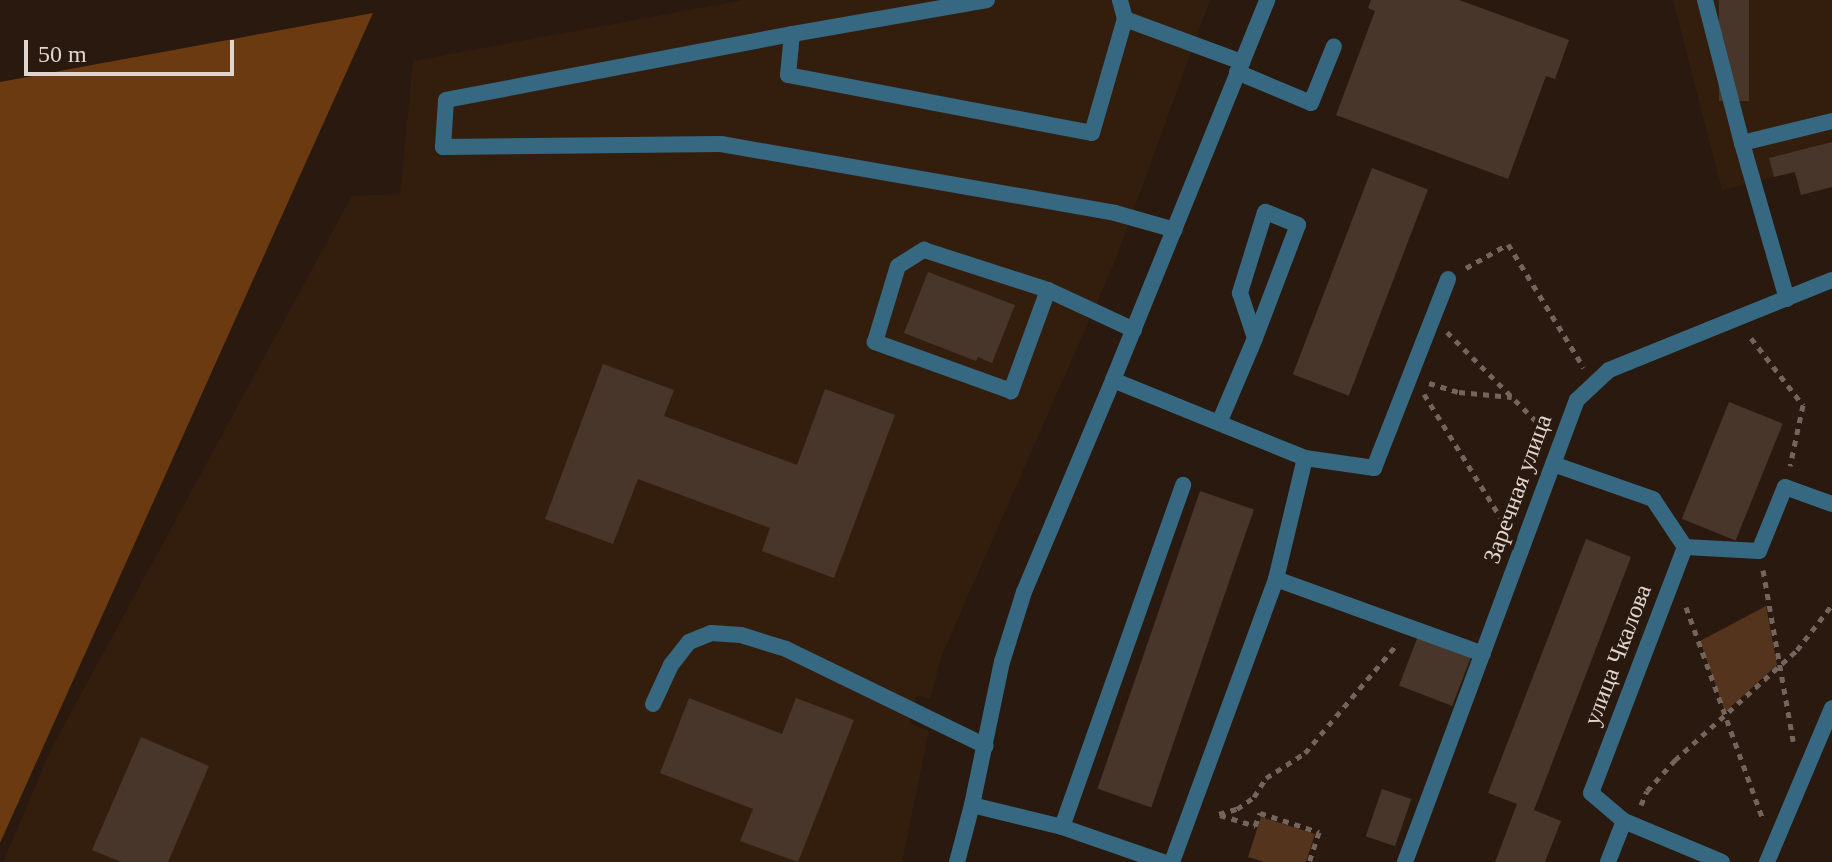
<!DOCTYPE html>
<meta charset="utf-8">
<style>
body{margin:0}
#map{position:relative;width:1832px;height:862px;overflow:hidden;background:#29190e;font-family:Georgia,serif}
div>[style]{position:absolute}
.built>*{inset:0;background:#331e0e}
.green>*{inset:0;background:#55341d}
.forest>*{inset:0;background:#6c3a11}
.building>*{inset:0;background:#48362b;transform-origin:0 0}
.path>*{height:5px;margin-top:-2.5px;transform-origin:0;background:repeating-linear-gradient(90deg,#73655c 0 6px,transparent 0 12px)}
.service>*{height:16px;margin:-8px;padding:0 8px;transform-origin:8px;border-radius:8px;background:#366981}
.minor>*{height:16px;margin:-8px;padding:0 8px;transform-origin:8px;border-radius:8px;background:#366981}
span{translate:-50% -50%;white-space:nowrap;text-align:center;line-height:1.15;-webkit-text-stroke:8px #29190e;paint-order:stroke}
.street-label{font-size:24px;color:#e1d6cf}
.scale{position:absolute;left:24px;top:40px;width:210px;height:36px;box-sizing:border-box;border:4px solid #e1d6cf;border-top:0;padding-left:10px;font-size:24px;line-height:28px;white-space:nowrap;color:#e1d6cf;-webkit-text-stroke:6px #29190e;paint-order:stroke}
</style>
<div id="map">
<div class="built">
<i style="clip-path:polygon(743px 0,1210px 0,1116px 259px,942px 655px,930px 699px,917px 695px,909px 723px,929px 731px,902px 862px,3px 862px,51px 749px,352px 196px,400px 194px,413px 61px)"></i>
<i style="clip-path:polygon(1673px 0,1832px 0,1832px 187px,1801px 195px,1794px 172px,1722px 190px)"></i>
</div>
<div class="green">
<i style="clip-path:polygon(1766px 606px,1777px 665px,1725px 712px,1700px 641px)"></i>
<i style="clip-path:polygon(1261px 817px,1315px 834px,1306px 862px,1264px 862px,1248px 857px)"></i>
</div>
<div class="forest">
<i style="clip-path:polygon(373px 13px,0 843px,0 82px)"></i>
</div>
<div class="building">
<i style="clip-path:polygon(1371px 0,1459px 0,1569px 40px,1555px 79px,1546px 76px,1508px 179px,1336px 115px,1375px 11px,1368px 8px)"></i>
<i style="left:1719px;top:0;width:30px;height:101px"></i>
<i style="clip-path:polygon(1832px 142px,1832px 187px,1801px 195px,1795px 172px,1774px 177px,1769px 158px)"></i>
<i style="left:1372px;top:168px;width:60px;height:221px;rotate:21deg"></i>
<i style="clip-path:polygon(928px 272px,1015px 305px,992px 363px,978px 357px,976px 361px,904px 333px)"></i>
<i style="clip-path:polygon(603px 364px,674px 390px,664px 416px,797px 465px,825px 389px,895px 415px,834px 578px,762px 551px,770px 528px,638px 479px,613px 544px,545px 519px)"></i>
<i style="left:1729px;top:402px;width:58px;height:126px;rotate:22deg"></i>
<i style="left:1200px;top:491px;width:57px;height:315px;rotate:19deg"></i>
<i style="clip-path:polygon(1586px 539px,1631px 557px,1534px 810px,1561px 821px,1545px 862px,1495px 862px,1517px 804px,1488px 793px)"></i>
<i style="left:1418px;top:636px;width:57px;height:53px;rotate:21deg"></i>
<i style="clip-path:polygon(689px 698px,782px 734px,796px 698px,854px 720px,798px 862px,740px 841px,753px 809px,660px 773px)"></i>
<i style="clip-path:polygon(141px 737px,209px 766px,168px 862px,121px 862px,92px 850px)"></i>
<i style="left:1382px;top:789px;width:31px;height:50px;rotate:19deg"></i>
</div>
<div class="path">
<i style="left:1466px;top:268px;width:48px;rotate:-29.7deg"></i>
<i style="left:1508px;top:244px;width:145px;rotate:58.5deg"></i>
<i style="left:1447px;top:332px;width:139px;rotate:45deg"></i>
<i style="left:1751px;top:338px;width:85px;rotate:52.2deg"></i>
<i style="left:1803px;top:405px;width:62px;rotate:102deg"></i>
<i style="left:1429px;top:383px;width:31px;rotate:17deg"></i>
<i style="left:1459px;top:392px;width:53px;rotate:5.4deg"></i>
<i style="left:1424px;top:394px;width:158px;rotate:58.2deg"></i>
<i style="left:1763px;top:570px;width:174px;rotate:80deg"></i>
<i style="left:1686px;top:607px;width:226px;rotate:70.1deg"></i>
<i style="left:1641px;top:805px;width:15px;rotate:-67deg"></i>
<i style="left:1647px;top:791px;width:42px;rotate:-47.9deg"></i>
<i style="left:1675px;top:760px;width:164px;rotate:-42deg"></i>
<i style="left:1797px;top:650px;width:57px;rotate:-52.1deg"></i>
<i style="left:1219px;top:814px;width:19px;rotate:-16deg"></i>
<i style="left:1237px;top:809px;width:21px;rotate:-35deg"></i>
<i style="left:1254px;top:797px;width:22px;rotate:-58deg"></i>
<i style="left:1266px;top:778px;width:46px;rotate:-32.7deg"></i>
<i style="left:1305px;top:753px;width:144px;rotate:-49.8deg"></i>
<i style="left:1220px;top:815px;width:37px;rotate:17deg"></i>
<i style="left:1255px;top:826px;width:14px;rotate:-69deg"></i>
<i style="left:1260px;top:813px;width:62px;rotate:17.9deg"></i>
<i style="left:1319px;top:832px;width:32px;rotate:108deg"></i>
</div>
<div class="service">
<i style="left:987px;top:0;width:198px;rotate:170.1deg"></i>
<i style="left:792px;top:34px;width:41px;rotate:95.6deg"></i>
<i style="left:788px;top:75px;width:309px;rotate:10.8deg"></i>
<i style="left:1092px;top:133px;width:119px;rotate:-73.9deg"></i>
<i style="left:1125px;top:19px;width:20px;rotate:-105deg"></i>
<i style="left:1705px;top:0;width:148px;rotate:75.5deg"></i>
<i style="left:1125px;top:19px;width:125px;rotate:20.2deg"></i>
<i style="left:792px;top:34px;width:352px;rotate:169.2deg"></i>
<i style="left:446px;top:100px;width:47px;rotate:93.7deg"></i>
<i style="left:443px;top:147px;width:278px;rotate:-0.6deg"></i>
<i style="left:721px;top:144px;width:400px;rotate:9.9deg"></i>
<i style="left:1115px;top:213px;width:62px;rotate:15.8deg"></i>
<i style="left:1237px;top:72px;width:80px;rotate:22.7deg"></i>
<i style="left:1311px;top:103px;width:61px;rotate:-68deg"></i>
<i style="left:1048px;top:290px;width:108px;rotate:110.1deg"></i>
<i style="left:1011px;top:391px;width:145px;rotate:-160.2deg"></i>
<i style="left:875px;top:342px;width:79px;rotate:-73.2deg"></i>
<i style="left:898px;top:266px;width:31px;rotate:-32deg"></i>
<i style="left:924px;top:250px;width:130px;rotate:17.9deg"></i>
<i style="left:1048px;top:290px;width:95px;rotate:24.9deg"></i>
<i style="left:1787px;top:299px;width:162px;rotate:-106.1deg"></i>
<i style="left:1742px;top:143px;width:93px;rotate:-13.7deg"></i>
<i style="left:1219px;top:423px;width:92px;rotate:-67deg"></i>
<i style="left:1255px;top:338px;width:121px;rotate:-69.2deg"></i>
<i style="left:1298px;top:225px;width:35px;rotate:-158deg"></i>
<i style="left:1265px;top:212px;width:85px;rotate:107.2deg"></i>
<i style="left:1240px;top:293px;width:47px;rotate:71.6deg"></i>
<i style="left:1305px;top:458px;width:70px;rotate:8.2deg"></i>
<i style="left:1374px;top:468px;width:203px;rotate:-68.6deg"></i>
<i style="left:1553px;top:464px;width:106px;rotate:19.3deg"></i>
<i style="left:1653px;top:499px;width:58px;rotate:56.3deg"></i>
<i style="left:1685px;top:547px;width:263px;rotate:110.9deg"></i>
<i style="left:1591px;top:793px;width:43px;rotate:40.3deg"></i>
<i style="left:1624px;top:821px;width:106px;rotate:22.7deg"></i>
<i style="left:1685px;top:547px;width:74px;rotate:3.1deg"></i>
<i style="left:1759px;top:551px;width:69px;rotate:-67.9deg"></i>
<i style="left:1785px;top:487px;width:50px;rotate:19.9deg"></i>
<i style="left:1276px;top:579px;width:220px;rotate:19.9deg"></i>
<i style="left:653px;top:704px;width:43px;rotate:-65.2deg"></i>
<i style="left:671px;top:665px;width:29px;rotate:-52deg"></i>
<i style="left:689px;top:642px;width:24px;rotate:-22deg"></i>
<i style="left:711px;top:633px;width:30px;rotate:4deg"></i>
<i style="left:741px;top:635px;width:47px;rotate:17.3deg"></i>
<i style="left:786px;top:649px;width:222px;rotate:25.9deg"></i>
<i style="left:972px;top:805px;width:146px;rotate:-78.2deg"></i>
<i style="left:1002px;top:662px;width:73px;rotate:-72.6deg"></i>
<i style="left:1024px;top:592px;width:230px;rotate:-67.2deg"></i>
<i style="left:1062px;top:827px;width:363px;rotate:-70.5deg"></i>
<i style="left:957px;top:862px;width:59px;rotate:-75.3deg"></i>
<i style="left:972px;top:805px;width:93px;rotate:13.7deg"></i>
<i style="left:1062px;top:827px;width:107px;rotate:19.1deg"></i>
<i style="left:1172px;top:862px;width:302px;rotate:-69.8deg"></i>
<i style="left:1276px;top:579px;width:124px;rotate:-76.5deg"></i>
<i style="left:1305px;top:458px;width:207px;rotate:-157.9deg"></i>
<i style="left:1113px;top:380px;width:410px;rotate:-67.9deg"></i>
<i style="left:1608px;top:862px;width:44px;rotate:-68.7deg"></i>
<i style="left:1767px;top:862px;width:167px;rotate:-67.1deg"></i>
</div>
<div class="minor">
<i style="left:1405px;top:862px;width:493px;rotate:-69.6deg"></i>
<i style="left:1577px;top:400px;width:44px;rotate:-43.2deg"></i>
<i style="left:1609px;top:370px;width:240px;rotate:-22deg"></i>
</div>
<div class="street-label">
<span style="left:1518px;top:489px;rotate:-70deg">Заречная улица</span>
<span style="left:1618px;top:655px;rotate:-69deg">улица Чкалова</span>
</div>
<div class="scale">50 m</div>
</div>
